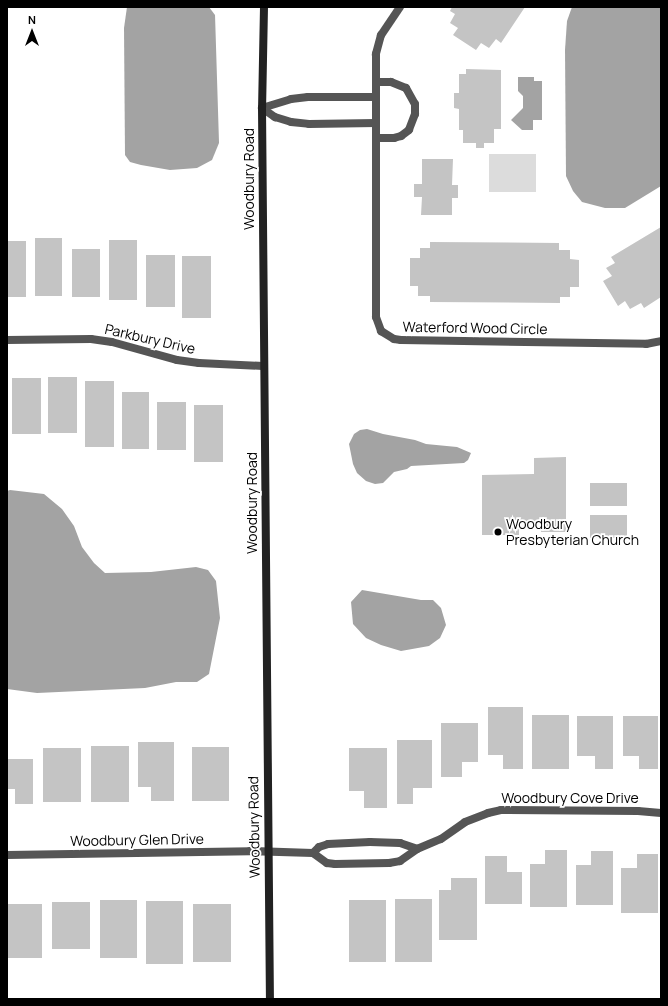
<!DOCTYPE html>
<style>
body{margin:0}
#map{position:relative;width:668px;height:1006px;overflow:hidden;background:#fff;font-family:Manrope,sans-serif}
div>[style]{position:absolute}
.green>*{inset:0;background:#dcdcdc;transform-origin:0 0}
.water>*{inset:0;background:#a3a3a3}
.building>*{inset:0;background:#c4c4c4;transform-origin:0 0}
.lane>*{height:8px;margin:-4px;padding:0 4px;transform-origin:4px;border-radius:4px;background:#555}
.street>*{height:8px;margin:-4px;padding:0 4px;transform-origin:4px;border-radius:4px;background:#555}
.secondary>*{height:8px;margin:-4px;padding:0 4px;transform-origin:4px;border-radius:4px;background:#222}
.dots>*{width:11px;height:11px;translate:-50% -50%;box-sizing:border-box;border:2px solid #fff;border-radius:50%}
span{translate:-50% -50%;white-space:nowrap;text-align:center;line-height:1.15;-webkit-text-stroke:3.5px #fff;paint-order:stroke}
.street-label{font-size:14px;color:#000}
.poi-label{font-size:14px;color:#000}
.left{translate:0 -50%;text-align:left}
.frame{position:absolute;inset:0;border:8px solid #000;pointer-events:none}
.north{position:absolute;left:12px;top:12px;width:40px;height:40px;-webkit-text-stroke:3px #fff;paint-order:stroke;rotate:0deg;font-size:11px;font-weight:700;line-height:16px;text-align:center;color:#000}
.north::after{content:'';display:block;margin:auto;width:14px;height:18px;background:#000;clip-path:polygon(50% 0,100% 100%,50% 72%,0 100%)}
</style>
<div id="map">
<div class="green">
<i style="left:489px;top:154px;width:47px;height:38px"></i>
</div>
<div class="water">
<i style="clip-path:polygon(127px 7px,209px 7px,215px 15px,219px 143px,212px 160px,197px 168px,170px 170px,141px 165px,130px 162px,125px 155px,124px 28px)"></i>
<i style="clip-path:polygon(572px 7px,661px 7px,661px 186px,625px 208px,605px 208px,582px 202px,573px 191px,566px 176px,565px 50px,567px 21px)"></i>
<i style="clip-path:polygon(518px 77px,534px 77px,534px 81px,542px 81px,542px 120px,533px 120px,533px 130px,522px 130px,511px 120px,523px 108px,523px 96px,518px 91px)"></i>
<i style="clip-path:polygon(367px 429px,383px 434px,415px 440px,426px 444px,457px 447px,471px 453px,468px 460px,464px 463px,411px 466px,407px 469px,394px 472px,383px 483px,375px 484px,366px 481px,357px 473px,353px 464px,349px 444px,354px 434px,360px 430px)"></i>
<i style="clip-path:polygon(10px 490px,44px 494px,62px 509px,74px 526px,82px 547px,94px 563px,105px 573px,151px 572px,196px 567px,208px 570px,216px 581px,220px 618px,209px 674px,197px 682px,176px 682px,145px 688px,37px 693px,7px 689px,7px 491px)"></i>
<i style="clip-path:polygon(362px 590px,421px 600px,433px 600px,441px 608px,446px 625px,440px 638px,429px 646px,401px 651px,381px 645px,366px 638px,353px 624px,351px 602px)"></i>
</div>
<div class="building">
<i style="clip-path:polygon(452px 7px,525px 7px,501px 43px,496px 39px,489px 48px,481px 43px,476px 50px,453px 35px,458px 28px,450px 23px,455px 14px,450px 11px)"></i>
<i style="clip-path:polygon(466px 69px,501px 70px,501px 129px,494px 129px,494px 143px,484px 143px,484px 148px,476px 148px,476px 143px,463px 143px,463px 130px,459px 130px,459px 109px,454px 108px,454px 93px,459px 93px,459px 74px,466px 74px)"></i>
<i style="clip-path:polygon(422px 159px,453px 159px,452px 185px,458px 185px,458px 198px,452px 198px,452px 215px,421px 215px,422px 197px,414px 197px,414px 184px,422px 184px)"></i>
<i style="clip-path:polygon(661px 227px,661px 297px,644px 308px,641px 303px,630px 309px,625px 301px,618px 306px,603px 281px,612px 276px,606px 268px,615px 263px,611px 257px)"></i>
<i style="left:35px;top:238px;width:27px;height:58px"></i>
<i style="left:109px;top:240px;width:28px;height:60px"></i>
<i style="left:7px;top:241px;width:19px;height:56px"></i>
<i style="clip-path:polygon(430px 242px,559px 243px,559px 250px,570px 250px,570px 259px,579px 260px,579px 287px,570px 287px,570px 297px,560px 297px,560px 303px,430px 302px,430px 296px,418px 296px,418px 286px,410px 286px,410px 258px,420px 258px,420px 248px,430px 248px)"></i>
<i style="left:72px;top:249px;width:28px;height:48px"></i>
<i style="left:146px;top:255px;width:29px;height:52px"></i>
<i style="left:182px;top:256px;width:29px;height:62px"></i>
<i style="left:48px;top:377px;width:29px;height:56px"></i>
<i style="left:12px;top:378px;width:29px;height:56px"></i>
<i style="left:85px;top:381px;width:29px;height:66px"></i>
<i style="left:122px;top:392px;width:27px;height:57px"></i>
<i style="left:157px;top:402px;width:29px;height:48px"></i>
<i style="left:194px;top:405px;width:29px;height:57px"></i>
<i style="clip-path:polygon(566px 457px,566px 532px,541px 532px,540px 521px,519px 521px,519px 535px,482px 535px,482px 475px,534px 474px,534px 458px)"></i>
<i style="left:590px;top:483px;width:37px;height:23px"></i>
<i style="left:590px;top:515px;width:37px;height:23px"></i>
<i style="clip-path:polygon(488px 707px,523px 707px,523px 769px,503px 769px,503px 755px,488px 755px)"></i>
<i style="left:532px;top:715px;width:37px;height:54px"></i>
<i style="clip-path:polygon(577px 716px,613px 716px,613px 769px,595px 769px,595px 756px,577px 756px)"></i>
<i style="clip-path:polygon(623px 716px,658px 716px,658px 769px,639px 769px,639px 756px,623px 756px)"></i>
<i style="clip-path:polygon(441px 723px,478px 723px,478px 762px,462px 762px,462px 777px,441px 777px)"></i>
<i style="clip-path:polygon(397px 740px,432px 740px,432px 788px,413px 788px,413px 804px,397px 804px)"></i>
<i style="clip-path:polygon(138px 742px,174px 742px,174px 801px,151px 801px,151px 787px,138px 787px)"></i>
<i style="left:91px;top:746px;width:38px;height:56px"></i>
<i style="left:192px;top:747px;width:37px;height:54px"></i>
<i style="left:43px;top:748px;width:38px;height:54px"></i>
<i style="clip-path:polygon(349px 748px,387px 748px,387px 808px,364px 808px,364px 791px,349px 791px)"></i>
<i style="clip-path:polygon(7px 759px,33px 759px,33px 804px,15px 804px,15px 789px,7px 789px)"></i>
<i style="clip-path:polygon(545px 850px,567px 850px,567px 907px,530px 907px,530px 864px,545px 864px)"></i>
<i style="clip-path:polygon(591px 851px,613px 851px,613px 905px,576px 905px,576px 865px,591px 865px)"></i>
<i style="clip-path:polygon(637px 854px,658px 854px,658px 913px,621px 913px,621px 868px,637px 868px)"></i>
<i style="clip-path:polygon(485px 856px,507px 856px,507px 872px,522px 872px,522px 904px,485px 904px)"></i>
<i style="clip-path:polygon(451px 878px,477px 878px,477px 940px,439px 940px,439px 890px,451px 890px)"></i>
<i style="left:395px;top:899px;width:37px;height:63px"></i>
<i style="left:100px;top:900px;width:37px;height:58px"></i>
<i style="left:349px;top:900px;width:37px;height:62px"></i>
<i style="left:146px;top:901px;width:37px;height:63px"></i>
<i style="left:52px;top:902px;width:38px;height:47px"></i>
<i style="left:7px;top:904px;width:35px;height:54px"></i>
<i style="left:193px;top:904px;width:38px;height:58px"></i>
</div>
<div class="lane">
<i style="left:376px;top:82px;width:15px"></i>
<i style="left:391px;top:82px;width:16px;rotate:22deg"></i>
<i style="left:406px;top:88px;width:18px;rotate:61deg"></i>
<i style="left:415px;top:104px;width:10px;rotate:90deg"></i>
<i style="left:415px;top:114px;width:17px;rotate:111deg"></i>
<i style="left:409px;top:130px;width:10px;rotate:143deg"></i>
<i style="left:401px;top:136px;width:7px;rotate:164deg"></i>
<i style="left:394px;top:138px;width:18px;rotate:180deg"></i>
<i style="left:262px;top:108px;width:16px;rotate:35deg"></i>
<i style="left:275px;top:117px;width:17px;rotate:17deg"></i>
<i style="left:291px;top:122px;width:18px;rotate:6deg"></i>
<i style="left:309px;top:124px;width:67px;rotate:-0.9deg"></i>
<i style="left:262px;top:108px;width:30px;rotate:-17deg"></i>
<i style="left:291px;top:99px;width:17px;rotate:-7deg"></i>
<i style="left:308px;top:97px;width:68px"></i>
</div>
<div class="street">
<i style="left:400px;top:7px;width:34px;rotate:124deg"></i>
<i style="left:381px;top:35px;width:20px;rotate:105deg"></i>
<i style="left:376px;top:54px;width:263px;rotate:90deg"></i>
<i style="left:376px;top:317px;width:15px;rotate:70deg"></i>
<i style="left:381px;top:331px;width:15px;rotate:32deg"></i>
<i style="left:394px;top:339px;width:7px;rotate:8deg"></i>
<i style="left:401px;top:340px;width:245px;rotate:0.9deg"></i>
<i style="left:646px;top:344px;width:15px;rotate:-11deg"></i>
<i style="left:7px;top:340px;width:84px;rotate:-0.7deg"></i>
<i style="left:91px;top:339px;width:21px;rotate:8deg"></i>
<i style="left:112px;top:342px;width:67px;rotate:15.5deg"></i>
<i style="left:177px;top:360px;width:22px;rotate:8deg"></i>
<i style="left:199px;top:363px;width:64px;rotate:2.7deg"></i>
<i style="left:313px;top:853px;width:17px;rotate:36deg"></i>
<i style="left:327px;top:863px;width:8px;rotate:7deg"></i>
<i style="left:335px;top:864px;width:54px;rotate:-1.1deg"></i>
<i style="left:389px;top:863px;width:11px;rotate:-10deg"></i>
<i style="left:400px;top:861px;width:21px;rotate:-35deg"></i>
<i style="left:417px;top:849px;width:26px;rotate:-23deg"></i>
<i style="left:441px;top:839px;width:29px;rotate:-35deg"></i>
<i style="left:465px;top:822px;width:25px;rotate:-21deg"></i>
<i style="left:488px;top:813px;width:13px;rotate:-13deg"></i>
<i style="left:501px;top:810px;width:137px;rotate:0.4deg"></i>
<i style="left:638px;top:811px;width:23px;rotate:5deg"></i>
<i style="left:7px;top:855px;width:243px;rotate:-0.9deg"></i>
<i style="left:250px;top:851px;width:63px;rotate:1.8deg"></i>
<i style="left:313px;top:853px;width:8px;rotate:-45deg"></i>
<i style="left:319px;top:847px;width:9px;rotate:-18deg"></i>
<i style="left:328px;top:844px;width:42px;rotate:-2.7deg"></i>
<i style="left:370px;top:842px;width:30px;rotate:2deg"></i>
<i style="left:400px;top:843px;width:18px;rotate:19deg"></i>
</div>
<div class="secondary">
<i style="left:264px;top:7px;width:101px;rotate:91.1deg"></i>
<i style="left:262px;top:108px;width:891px;rotate:89.49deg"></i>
</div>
<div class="dots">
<i style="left:498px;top:532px;background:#000"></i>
</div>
<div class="street-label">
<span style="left:249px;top:179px;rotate:-90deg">Woodbury Road</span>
<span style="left:475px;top:328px;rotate:1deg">Waterford Wood Circle</span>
<span style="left:150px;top:339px;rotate:13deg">Parkbury Drive</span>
<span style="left:252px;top:503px;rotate:-90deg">Woodbury Road</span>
<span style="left:570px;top:798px">Woodbury Cove Drive</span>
<span style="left:254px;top:827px;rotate:-91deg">Woodbury Road</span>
<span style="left:137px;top:840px;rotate:-1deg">Woodbury Glen Drive</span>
</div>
<div class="poi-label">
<span class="left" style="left:506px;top:532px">Woodbury<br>Presbyterian Church</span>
</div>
<div class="frame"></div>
<div class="north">N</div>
</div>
